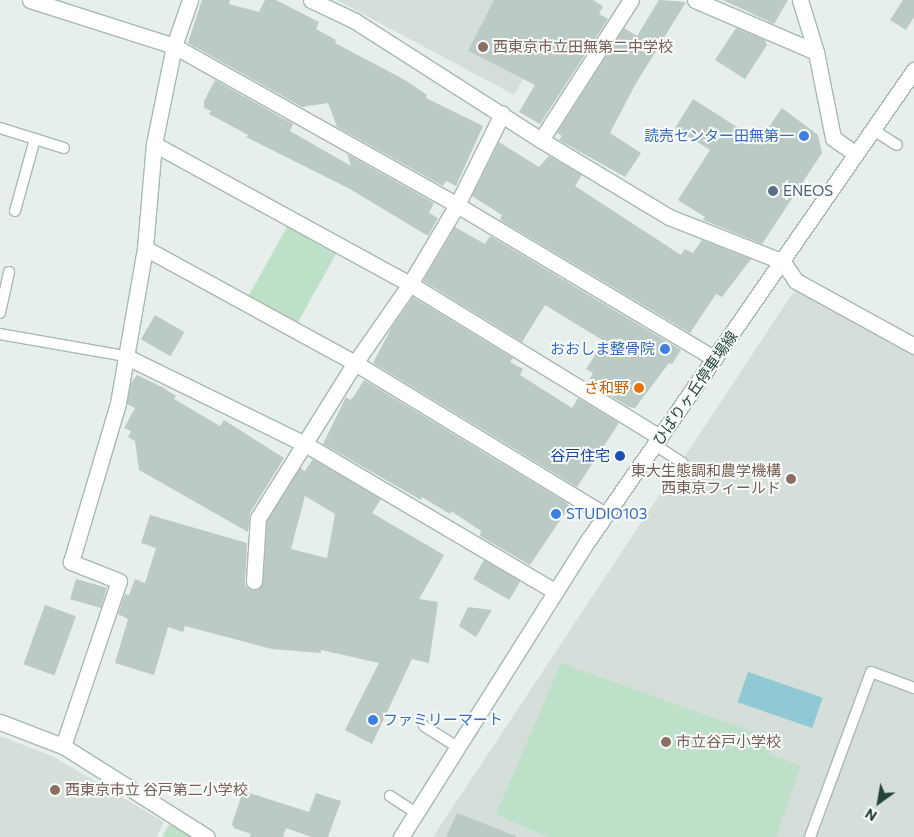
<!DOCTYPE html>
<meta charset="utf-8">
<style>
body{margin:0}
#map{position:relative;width:914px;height:837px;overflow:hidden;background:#e6efeb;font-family:Commissioner,"Noto Sans JP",sans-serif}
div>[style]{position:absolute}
.built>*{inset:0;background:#d4dfda}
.green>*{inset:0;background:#bfe0c8;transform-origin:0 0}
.water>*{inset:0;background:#8ec9d4;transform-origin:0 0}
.building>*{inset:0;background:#bbcac4;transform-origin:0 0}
.roads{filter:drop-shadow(1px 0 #a8b8b2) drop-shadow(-1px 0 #a8b8b2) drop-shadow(0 1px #a8b8b2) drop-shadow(0 -1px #a8b8b2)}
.lane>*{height:10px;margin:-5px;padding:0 5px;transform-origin:5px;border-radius:5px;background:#fff}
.street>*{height:15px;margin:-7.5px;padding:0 7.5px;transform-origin:7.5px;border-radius:7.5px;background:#fff}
.secondary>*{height:15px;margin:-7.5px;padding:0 7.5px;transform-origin:7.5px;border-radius:7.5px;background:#fff}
.dots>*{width:14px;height:14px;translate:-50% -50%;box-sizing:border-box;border:2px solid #f7fbf9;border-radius:50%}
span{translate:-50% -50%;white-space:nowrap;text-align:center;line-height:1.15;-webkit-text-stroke:4px #f7fbf9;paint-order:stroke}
.education-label{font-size:15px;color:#785e54}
.left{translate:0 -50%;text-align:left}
.right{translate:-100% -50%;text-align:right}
.shop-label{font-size:15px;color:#366cbe}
.service-label{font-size:15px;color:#4e5e75}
.food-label{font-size:15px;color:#c56008}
.street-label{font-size:15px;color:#24423a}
.transit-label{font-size:15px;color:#164399}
.north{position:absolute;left:854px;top:777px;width:50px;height:50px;-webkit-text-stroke:4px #f7fbf9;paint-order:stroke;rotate:212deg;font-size:14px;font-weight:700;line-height:20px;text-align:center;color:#24423a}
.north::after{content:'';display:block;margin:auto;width:18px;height:22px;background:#24423a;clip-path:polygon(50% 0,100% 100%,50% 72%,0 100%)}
</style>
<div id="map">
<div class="built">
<i style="clip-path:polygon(337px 0,567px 0,514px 95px)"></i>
<i style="clip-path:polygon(795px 290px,914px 356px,914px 837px,433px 837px)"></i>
<i style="clip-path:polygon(0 736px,54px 757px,164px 822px,156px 837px,0 837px)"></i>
</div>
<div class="green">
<i style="left:289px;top:223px;width:56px;height:87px;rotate:29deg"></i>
<i style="clip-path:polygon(561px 663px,772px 739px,769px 754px,801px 766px,776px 837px,548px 837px,496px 814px)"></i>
<i style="clip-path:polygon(170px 823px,195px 837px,162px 837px)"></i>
</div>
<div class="water">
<i style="left:748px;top:672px;width:79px;height:32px;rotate:19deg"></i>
</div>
<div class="building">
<i style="clip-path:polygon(202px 0,230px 0,229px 4px,259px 12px,265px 0,276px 0,319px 22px,316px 29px,336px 40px,335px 43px,405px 80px,427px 95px,426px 98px,483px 126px,456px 186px,446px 181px,443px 186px,337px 127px,328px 103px,302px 107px,188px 43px)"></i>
<i style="clip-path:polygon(494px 0,593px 0,603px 6px,599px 14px,608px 19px,540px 124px,519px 112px,535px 85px,468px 51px)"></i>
<i style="clip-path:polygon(659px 0,686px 2px,635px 85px,610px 133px,641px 153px,625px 177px,559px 140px,562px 136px,557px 133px,624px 28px,637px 36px)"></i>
<i style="clip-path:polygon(723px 0,788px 0,774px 24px)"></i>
<i style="clip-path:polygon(903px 0,914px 0,914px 17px,906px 30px,890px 20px)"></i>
<i style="clip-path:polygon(736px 28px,765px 40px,767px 45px,745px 79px,715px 60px)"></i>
<i style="clip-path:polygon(215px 80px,293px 124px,290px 131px,351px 166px,347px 154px,434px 203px,429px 213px,438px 218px,428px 236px,350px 189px,246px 137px,248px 135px,209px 114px,211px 111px,204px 108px,204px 101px)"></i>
<i style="clip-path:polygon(693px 99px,759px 141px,782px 108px,818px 135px,822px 153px,762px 244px,703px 220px,705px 217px,678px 200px,710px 150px,675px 128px)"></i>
<i style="clip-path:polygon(499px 142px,539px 167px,549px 156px,582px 175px,575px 186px,681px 255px,685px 249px,693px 253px,702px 240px,751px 259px,722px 297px,716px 294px,690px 333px,500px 220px,502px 215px,472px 196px)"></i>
<i style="clip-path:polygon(455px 227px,485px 244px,490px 236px,681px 350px,672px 364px,669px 363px,635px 408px,629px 407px,588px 382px,593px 373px,586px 369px,604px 341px,545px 305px,522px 342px,423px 281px)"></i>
<i style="clip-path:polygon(413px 297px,513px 358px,510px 362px,523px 369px,520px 375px,572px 408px,578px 398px,619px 423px,577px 487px,373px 363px,392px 327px)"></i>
<i style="left:155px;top:315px;width:34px;height:28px;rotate:30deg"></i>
<i style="clip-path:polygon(137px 375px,162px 387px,176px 396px,174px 399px,220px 426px,224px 420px,284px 458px,250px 513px,248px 532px,139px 470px,135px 441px,128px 437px,131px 431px,124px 428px,135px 408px,127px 404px,131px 383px)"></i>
<i style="clip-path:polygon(364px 380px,567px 503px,569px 507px,530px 565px,480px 536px,481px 531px,451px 511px,450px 514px,422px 497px,421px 500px,323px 444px,346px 397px,350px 400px,354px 396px)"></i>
<i style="clip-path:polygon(evenodd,313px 459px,381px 499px,372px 513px,444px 555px,419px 599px,438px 602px,429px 663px,412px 659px,372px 744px,345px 730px,379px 663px,321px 650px,321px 653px,272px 649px,185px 626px,183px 632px,168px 627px,154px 675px,115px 663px,128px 619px,118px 614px,125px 594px,129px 595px,135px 579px,145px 583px,156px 548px,141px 543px,150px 515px,247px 543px,245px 585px,249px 589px,258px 590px,263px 582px,267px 521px,300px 468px,305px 471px,313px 459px,305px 496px,335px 514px,327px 558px,291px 549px,305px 496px)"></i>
<i style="left:484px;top:560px;width:42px;height:22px;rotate:30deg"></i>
<i style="left:76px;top:579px;width:32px;height:21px;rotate:16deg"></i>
<i style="left:45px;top:605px;width:33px;height:63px;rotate:20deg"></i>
<i style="clip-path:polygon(468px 607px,492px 610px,476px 637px,459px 626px)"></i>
<i style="clip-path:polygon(243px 791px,309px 812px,316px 793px,341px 801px,328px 837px,311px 837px,286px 828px,283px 837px,249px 837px,251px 834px,234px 828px,232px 824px)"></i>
<i style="clip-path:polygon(457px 813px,516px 836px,516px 837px,446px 837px)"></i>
</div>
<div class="roads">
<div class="lane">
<i style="left:0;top:128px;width:67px;rotate:17.4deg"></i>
<i style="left:873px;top:130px;width:28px;rotate:32deg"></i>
<i style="left:15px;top:211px;width:75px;rotate:-74.5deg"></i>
<i style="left:0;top:313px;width:42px;rotate:-77.6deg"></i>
<i style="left:0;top:334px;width:127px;rotate:10deg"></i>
<i style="left:655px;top:445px;width:33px;rotate:33deg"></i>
<i style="left:424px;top:726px;width:39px;rotate:32deg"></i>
<i style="left:390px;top:796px;width:31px;rotate:33deg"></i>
<i style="left:810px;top:837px;width:176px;rotate:-69.7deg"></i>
<i style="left:871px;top:672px;width:46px;rotate:20.4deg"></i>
</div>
<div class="street">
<i style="left:30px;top:0;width:151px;rotate:17.7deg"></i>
<i style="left:174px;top:46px;width:325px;rotate:29.3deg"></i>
<i style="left:457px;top:205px;width:300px;rotate:30.8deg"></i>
<i style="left:311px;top:0;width:49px;rotate:25.5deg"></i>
<i style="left:355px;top:21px;width:221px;rotate:32.6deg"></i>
<i style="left:541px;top:140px;width:149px;rotate:31deg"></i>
<i style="left:669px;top:217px;width:123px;rotate:21.5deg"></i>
<i style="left:783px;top:262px;width:23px;rotate:56deg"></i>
<i style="left:796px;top:281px;width:135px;rotate:28.8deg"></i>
<i style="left:695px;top:0;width:132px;rotate:23.3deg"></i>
<i style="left:800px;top:0;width:54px;rotate:72.9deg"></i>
<i style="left:816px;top:52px;width:88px;rotate:78.8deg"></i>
<i style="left:833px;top:138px;width:28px;rotate:35deg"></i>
<i style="left:541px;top:140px;width:166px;rotate:-57.3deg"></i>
<i style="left:154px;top:144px;width:292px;rotate:28.7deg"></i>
<i style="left:410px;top:284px;width:293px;rotate:31.5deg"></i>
<i style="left:145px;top:248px;width:239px;rotate:28.7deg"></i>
<i style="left:355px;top:363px;width:293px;rotate:31.3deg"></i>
<i style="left:125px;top:356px;width:200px;rotate:26.1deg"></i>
<i style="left:305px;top:444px;width:290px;rotate:30.5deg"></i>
<i style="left:254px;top:581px;width:63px;rotate:-86.4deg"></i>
<i style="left:258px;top:518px;width:183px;rotate:-58deg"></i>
<i style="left:355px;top:363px;width:96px;rotate:-55.2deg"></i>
<i style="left:410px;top:284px;width:92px;rotate:-59.3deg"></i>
<i style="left:457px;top:205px;width:102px;rotate:-63.7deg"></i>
<i style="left:0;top:722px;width:67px;rotate:20.9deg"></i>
<i style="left:63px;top:746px;width:170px;rotate:32.3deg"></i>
<i style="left:63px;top:746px;width:174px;rotate:-71.3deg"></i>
<i style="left:119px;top:581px;width:52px;rotate:-158.4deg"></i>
<i style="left:71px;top:562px;width:166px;rotate:-73.5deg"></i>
<i style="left:118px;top:403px;width:157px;rotate:-80.1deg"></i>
<i style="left:145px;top:248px;width:104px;rotate:-85.1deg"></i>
<i style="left:154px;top:144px;width:100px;rotate:-78.5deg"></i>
<i style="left:174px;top:46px;width:49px;rotate:-70.8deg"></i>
</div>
<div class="secondary">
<i style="left:401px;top:837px;width:352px;rotate:-57.8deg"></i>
<i style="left:589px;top:539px;width:571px;rotate:-55.28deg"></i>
</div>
</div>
<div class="dots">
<i style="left:483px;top:47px;background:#8d6e63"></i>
<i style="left:804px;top:136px;background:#3f7fe0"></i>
<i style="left:773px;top:191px;background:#5c6f8a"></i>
<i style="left:665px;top:349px;background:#3f7fe0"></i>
<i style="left:639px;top:388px;background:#e8710a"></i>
<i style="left:620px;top:456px;background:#1a4fb4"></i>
<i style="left:791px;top:479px;background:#8d6e63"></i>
<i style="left:556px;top:514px;background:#3f7fe0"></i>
<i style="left:373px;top:720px;background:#3f7fe0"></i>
<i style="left:666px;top:742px;background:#8d6e63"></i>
<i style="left:55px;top:790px;background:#8d6e63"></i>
</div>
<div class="education-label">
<span class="left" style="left:493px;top:47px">西東京市立田無第二中学校</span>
<span class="right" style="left:781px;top:479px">東大生態調和農学機構<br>西東京フィールド</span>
<span class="left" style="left:676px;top:742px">市立谷戸小学校</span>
<span class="left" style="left:65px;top:790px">西東京市立 谷戸第二小学校</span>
</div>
<div class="shop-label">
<span class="right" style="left:794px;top:136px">読売センター田無第一</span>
<span class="right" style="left:655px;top:349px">おおしま整骨院</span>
<span class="left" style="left:566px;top:514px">STUDIO103</span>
<span class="left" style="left:383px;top:720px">ファミリーマート</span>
</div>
<div class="service-label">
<span class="left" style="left:783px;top:191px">ENEOS</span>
</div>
<div class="food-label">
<span class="right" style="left:629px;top:388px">さ和野</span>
</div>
<div class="street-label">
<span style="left:695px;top:388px;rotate:-55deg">ひばりヶ丘停車場線</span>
</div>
<div class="transit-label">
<span class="right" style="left:610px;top:456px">谷戸住宅</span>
</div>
<div class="north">N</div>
</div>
